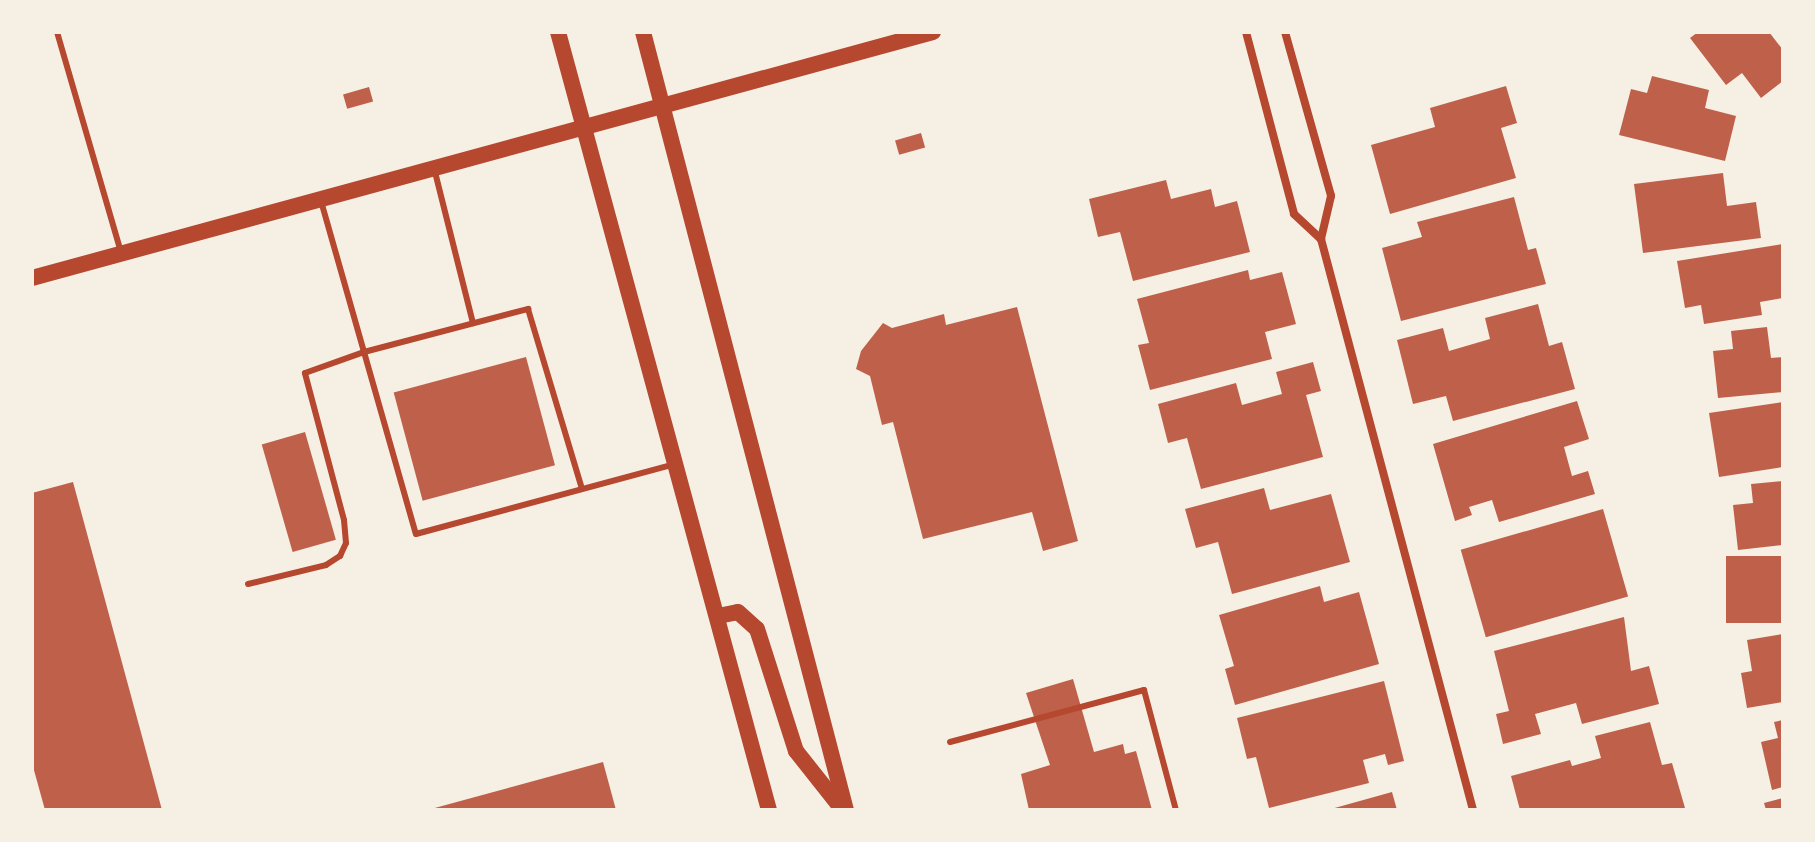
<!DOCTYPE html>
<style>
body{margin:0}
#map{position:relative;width:1815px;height:842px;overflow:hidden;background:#f6efe4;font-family:"DM Sans",sans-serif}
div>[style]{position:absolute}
.building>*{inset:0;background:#bf614a;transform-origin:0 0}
.service>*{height:6px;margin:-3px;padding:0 3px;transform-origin:3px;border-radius:3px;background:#b5482f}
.minor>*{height:8px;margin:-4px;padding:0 4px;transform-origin:4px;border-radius:4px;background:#b5482f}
.secondary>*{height:16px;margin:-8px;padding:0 8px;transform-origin:8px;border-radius:8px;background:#b5482f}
span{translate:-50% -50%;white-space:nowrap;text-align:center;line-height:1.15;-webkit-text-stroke:7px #f6efe4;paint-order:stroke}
.frame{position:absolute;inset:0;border:34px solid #f6efe4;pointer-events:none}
</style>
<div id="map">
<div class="building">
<i style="clip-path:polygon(1698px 32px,1769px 32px,1783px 50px,1783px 81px,1761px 98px,1742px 73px,1726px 85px,1690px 38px)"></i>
<i style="clip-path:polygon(1652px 76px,1709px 90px,1705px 108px,1736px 116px,1725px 161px,1619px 135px,1631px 89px,1647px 93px)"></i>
<i style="clip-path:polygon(1506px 86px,1517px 123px,1501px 128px,1516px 178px,1390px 214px,1371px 145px,1435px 127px,1430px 108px)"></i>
<i style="left:369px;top:87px;width:15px;height:27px;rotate:74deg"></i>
<i style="left:921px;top:133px;width:15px;height:27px;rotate:74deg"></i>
<i style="clip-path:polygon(1723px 173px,1727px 206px,1756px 202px,1761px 238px,1643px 253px,1634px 184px)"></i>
<i style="clip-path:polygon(1166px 180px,1171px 199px,1211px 189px,1215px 207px,1237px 201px,1250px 252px,1133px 281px,1120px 232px,1098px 237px,1089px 199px)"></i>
<i style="clip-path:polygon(1514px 197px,1528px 250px,1536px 248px,1546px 284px,1401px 321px,1382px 248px,1422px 237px,1417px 222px)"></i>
<i style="clip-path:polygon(1783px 244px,1783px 298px,1760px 302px,1762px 315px,1704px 324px,1701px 305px,1685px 308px,1677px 261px)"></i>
<i style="clip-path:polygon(1248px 270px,1250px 280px,1282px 272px,1296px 324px,1265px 332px,1272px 359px,1150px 390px,1138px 345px,1149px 343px,1137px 299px)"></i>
<i style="clip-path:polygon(1538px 304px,1549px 346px,1562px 342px,1575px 389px,1453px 421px,1446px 396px,1413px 404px,1397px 340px,1443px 328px,1449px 351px,1490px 339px,1485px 318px)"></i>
<i style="clip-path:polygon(1017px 307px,1078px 541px,1043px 551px,1032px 512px,923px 539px,893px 422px,882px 425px,870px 376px,856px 369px,861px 351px,883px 323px,892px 328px,944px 314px,946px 325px)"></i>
<i style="clip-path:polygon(1767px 327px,1771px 358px,1783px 357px,1783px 392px,1718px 398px,1713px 351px,1733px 349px,1731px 331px)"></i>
<i style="left:526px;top:357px;width:112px;height:137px;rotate:75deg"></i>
<i style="clip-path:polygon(1313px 362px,1321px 391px,1306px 395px,1323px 457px,1201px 489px,1187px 438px,1168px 443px,1158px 404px,1236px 383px,1242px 405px,1282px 394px,1276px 372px)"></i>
<i style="clip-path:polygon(1577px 401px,1589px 439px,1564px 447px,1572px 476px,1588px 471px,1595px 494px,1499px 522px,1492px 500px,1469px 507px,1472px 515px,1455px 521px,1433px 444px)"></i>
<i style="clip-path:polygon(1783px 402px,1783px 467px,1719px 477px,1709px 413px)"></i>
<i style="left:305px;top:432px;width:112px;height:45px;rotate:74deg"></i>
<i style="clip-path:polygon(1783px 481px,1783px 545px,1738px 550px,1733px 505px,1753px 503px,1751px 484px)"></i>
<i style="clip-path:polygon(73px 482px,162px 810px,45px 810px,32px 763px,32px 493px)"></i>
<i style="clip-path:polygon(1264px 488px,1270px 510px,1331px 494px,1350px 562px,1232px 594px,1218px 542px,1196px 548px,1185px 509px)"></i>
<i style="left:1603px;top:509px;width:91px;height:148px;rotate:74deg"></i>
<i style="left:1783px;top:556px;width:67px;height:57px;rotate:90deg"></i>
<i style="clip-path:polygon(1320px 586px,1324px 602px,1359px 592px,1379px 664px,1235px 705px,1225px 669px,1234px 666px,1219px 615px)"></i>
<i style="clip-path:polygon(1624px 617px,1631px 671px,1649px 666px,1659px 704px,1582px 724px,1576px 703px,1535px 714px,1541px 734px,1503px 744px,1496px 714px,1509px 711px,1494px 651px)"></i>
<i style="clip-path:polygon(1783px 634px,1783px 702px,1747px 708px,1741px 673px,1752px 671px,1747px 640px)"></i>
<i style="clip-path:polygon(1073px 679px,1094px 752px,1123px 744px,1125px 754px,1136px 751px,1152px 810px,1029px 810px,1021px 774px,1050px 765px,1026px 693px)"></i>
<i style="clip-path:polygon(1384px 681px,1404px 761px,1388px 765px,1385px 754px,1363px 760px,1369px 783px,1269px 808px,1256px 757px,1247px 759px,1237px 718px)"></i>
<i style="clip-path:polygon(1783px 720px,1783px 787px,1772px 790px,1761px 742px,1778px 738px,1774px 722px)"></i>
<i style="clip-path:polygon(1650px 722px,1662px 765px,1672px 763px,1685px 808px,1520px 810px,1511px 776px,1570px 760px,1572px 766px,1601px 758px,1595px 736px)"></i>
<i style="clip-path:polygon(603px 762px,616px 810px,432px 810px,431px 809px)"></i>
<i style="clip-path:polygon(1392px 792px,1397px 810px,1331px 810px,1331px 809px)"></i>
<i style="clip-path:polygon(1783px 798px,1783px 810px,1766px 810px,1764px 803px)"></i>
</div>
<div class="service">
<i style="left:57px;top:32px;width:230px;rotate:73.8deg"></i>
<i style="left:435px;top:172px;width:156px;rotate:75.9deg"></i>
<i style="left:321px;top:201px;width:346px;rotate:74.1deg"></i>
<i style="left:416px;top:534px;width:265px;rotate:-15.1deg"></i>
<i style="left:248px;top:584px;width:80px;rotate:-13.7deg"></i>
<i style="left:326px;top:565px;width:17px;rotate:-33deg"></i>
<i style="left:340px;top:556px;width:14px;rotate:-65deg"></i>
<i style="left:346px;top:543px;width:23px;rotate:-95deg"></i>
<i style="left:344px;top:520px;width:152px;rotate:-104.9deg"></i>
<i style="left:305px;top:373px;width:63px;rotate:-19.6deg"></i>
<i style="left:364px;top:352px;width:170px;rotate:-14.7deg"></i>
<i style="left:528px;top:309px;width:185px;rotate:73.3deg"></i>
<i style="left:950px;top:742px;width:201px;rotate:-15deg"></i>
<i style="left:1144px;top:690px;width:124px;rotate:75.1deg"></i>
</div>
<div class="minor">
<i style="left:1246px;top:32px;width:188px;rotate:75.2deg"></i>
<i style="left:1294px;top:214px;width:37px;rotate:43deg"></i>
<i style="left:1321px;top:239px;width:591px;rotate:75.09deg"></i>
<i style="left:1285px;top:32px;width:170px;rotate:74.3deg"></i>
<i style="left:1331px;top:196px;width:44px;rotate:103.1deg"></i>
</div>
<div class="secondary">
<i style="left:558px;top:32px;width:806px;rotate:74.83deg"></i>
<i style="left:643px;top:32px;width:804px;rotate:75.38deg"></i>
<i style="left:32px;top:278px;width:934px;rotate:-15.27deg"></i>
<i style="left:718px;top:616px;width:20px;rotate:-11deg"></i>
<i style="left:738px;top:612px;width:25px;rotate:42deg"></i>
<i style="left:757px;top:629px;width:128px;rotate:72.3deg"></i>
<i style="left:796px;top:751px;width:74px;rotate:51.6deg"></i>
</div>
<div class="frame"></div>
</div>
